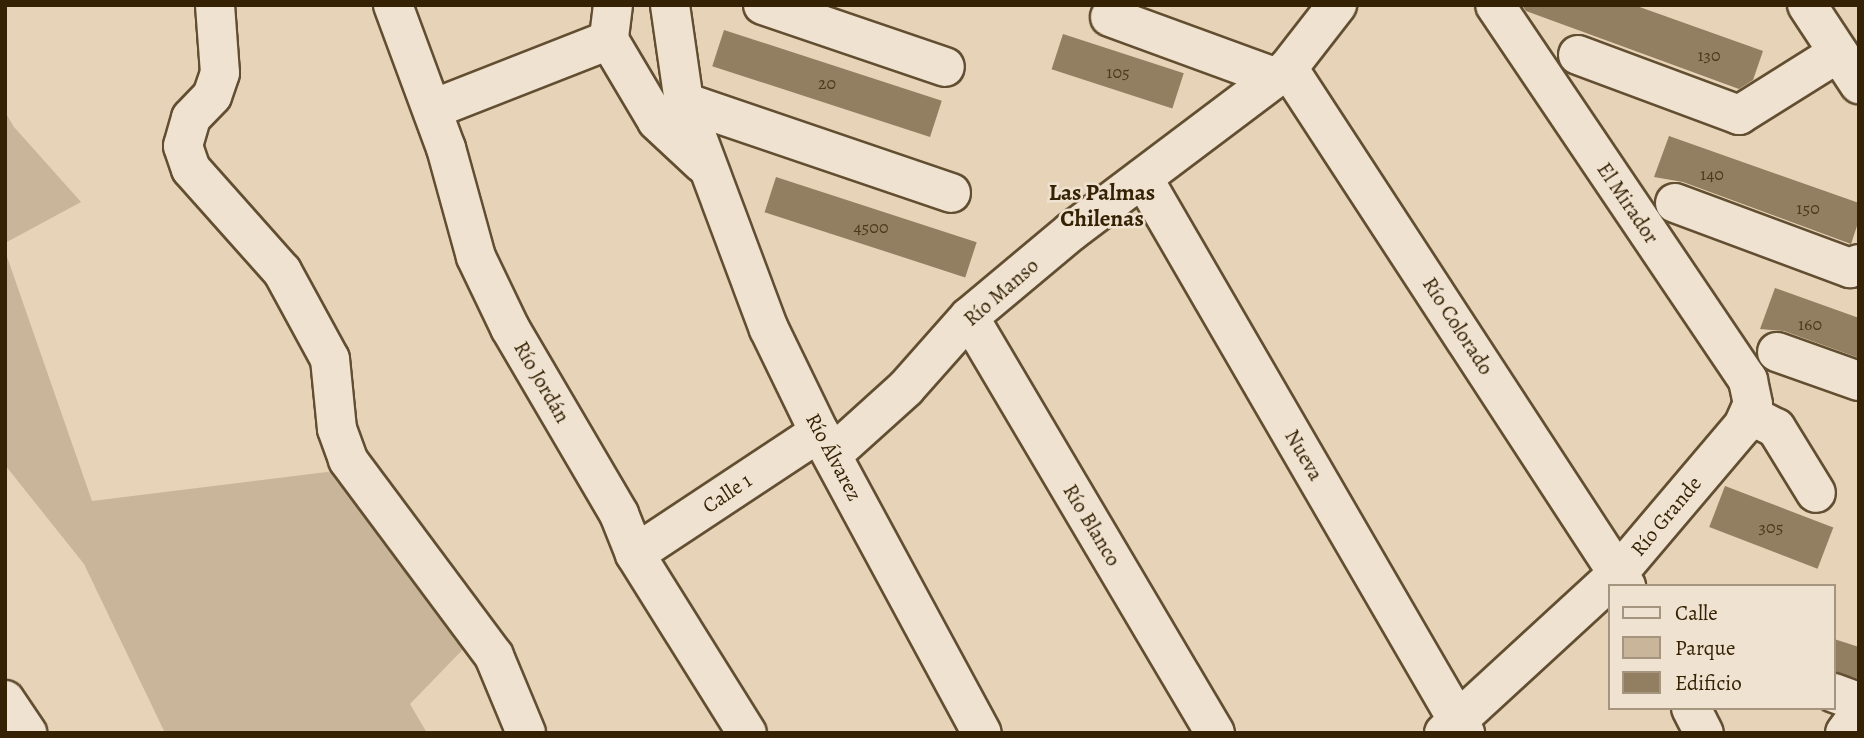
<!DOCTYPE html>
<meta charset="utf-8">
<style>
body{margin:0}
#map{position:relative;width:1864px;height:738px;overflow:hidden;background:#e7d3b7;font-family:Alegreya,serif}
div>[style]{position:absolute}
.green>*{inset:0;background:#c9b599}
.building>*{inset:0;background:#927e61;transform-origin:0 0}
.roads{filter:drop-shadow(2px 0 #624e31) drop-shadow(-2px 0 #624e31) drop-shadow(0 2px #624e31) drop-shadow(0 -2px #624e31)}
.minor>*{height:38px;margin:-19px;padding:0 19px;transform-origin:19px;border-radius:19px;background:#efe2d0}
span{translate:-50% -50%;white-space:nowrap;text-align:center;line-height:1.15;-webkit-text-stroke:5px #efe2d0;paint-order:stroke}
.number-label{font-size:18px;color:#4c391b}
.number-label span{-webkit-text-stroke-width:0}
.street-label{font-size:21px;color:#352204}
.neighbourhood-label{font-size:23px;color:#352204;font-weight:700}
.frame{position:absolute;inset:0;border:7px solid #352204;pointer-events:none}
.legend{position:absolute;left:1608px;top:584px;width:228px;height:126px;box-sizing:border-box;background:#efe2d0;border:2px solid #a5957e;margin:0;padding:9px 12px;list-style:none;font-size:21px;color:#352204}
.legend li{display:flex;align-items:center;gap:14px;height:35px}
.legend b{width:35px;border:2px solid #a5957e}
</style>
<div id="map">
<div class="green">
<i style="clip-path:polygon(5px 112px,14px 127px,81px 202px,5px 243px)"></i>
<i style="clip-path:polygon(5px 251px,92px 501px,327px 472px,355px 476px,471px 641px,410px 704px,427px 733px,165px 733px,84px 564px,5px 465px)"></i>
</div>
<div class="building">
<i style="clip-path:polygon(1522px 5px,1634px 5px,1763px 51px,1753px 80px,1739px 89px,1526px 11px)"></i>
<i style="left:724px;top:30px;width:229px;height:38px;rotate:18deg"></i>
<i style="left:1063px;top:34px;width:127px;height:37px;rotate:18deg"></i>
<i style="clip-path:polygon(1669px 136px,1859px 203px,1859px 220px,1851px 244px,1683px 182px,1654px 177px)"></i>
<i style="left:776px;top:177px;width:211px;height:37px;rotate:18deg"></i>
<i style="clip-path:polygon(1775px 288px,1859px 318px,1859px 358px,1784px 331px,1760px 329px)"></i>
<i style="left:1725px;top:486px;width:116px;height:44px;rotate:21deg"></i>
<i style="clip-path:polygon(1834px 639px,1859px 647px,1859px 679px,1834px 672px)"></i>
</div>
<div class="roads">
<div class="minor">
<i style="left:215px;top:5px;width:68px;rotate:85.8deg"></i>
<i style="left:220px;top:73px;width:24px;rotate:109deg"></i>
<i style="left:212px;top:96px;width:30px;rotate:134deg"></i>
<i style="left:191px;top:118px;width:29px;rotate:106deg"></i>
<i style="left:183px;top:146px;width:24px;rotate:71deg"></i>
<i style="left:191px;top:169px;width:137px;rotate:48.3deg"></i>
<i style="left:282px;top:271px;width:100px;rotate:61.4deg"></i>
<i style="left:330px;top:359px;width:70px;rotate:84.3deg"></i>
<i style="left:337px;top:429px;width:33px;rotate:70deg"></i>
<i style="left:348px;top:460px;width:244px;rotate:53.3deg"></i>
<i style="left:494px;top:656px;width:83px;rotate:67.4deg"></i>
<i style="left:393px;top:5px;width:153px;rotate:69.7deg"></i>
<i style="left:446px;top:148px;width:113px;rotate:74.6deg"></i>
<i style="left:476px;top:257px;width:79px;rotate:64.4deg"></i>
<i style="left:510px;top:328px;width:216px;rotate:59.6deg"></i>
<i style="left:619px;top:514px;width:43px;rotate:68.2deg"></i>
<i style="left:635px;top:554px;width:211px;rotate:58deg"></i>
<i style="left:613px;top:5px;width:35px;rotate:97deg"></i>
<i style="left:609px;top:40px;width:94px;rotate:59.3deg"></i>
<i style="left:657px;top:121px;width:62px;rotate:43deg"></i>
<i style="left:670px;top:5px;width:98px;rotate:81.8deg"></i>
<i style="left:684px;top:102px;width:242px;rotate:69.5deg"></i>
<i style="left:769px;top:329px;width:114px;rotate:64.1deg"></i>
<i style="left:819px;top:432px;width:342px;rotate:61.6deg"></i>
<i style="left:763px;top:5px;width:192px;rotate:18.8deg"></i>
<i style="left:1807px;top:5px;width:95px;rotate:56.6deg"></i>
<i style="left:1110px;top:17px;width:175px;rotate:20.1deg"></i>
<i style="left:1578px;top:55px;width:172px;rotate:20.4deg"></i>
<i style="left:1739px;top:115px;width:117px;rotate:-32.1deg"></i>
<i style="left:1288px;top:68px;width:619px;rotate:56.88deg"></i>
<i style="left:684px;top:102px;width:282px;rotate:18.8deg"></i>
<i style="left:433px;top:109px;width:189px;rotate:-21.4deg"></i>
<i style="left:1143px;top:178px;width:642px;rotate:59.88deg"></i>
<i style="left:1675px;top:203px;width:187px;rotate:20.4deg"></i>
<i style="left:1850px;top:268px;width:10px;rotate:-24deg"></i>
<i style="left:969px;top:317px;width:483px;rotate:59.4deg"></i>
<i style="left:1777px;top:352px;width:87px;rotate:19.5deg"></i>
<i style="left:1750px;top:415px;width:29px;rotate:27deg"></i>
<i style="left:1776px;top:428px;width:76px;rotate:58.4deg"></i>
<i style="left:833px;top:454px;width:98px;rotate:-42.1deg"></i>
<i style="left:906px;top:388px;width:95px;rotate:-48.4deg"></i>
<i style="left:969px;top:317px;width:134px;rotate:-39.9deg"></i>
<i style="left:1072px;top:231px;width:271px;rotate:-37deg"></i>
<i style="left:1288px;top:68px;width:80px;rotate:-52.1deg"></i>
<i style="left:635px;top:554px;width:221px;rotate:-33.5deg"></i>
<i style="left:1834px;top:693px;width:27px;rotate:20deg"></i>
<i style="left:5px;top:700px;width:40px;rotate:56deg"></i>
<i style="left:1691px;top:708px;width:28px;rotate:63deg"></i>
<i style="left:1444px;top:733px;width:238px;rotate:-42.6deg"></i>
<i style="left:1619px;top:572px;width:192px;rotate:-49.7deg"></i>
<i style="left:1743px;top:426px;width:24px;rotate:-66deg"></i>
<i style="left:1753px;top:404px;width:25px;rotate:-102deg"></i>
<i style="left:1748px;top:380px;width:452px;rotate:-124deg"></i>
<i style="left:1845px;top:733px;width:24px;rotate:-54deg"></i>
</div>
</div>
<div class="number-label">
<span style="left:1709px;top:55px">130</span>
<span style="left:1118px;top:72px">105</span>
<span style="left:827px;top:83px">20</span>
<span style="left:1712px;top:174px">140</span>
<span style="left:1808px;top:208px">150</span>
<span style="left:871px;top:227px">4500</span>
<span style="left:1810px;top:324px">160</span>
<span style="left:1771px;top:527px">305</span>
</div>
<div class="street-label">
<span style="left:1628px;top:203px;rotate:56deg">El Mirador</span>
<span style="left:1001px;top:292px;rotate:-41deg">Río Manso</span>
<span style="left:1458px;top:326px;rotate:57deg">Río Colorado</span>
<span style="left:542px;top:382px;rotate:60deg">Río Jordán</span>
<span style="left:1304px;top:455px;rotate:60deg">Nueva</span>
<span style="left:834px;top:457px;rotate:62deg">Río Álvarez</span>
<span style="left:727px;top:493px;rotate:-34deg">Calle 1</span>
<span style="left:1666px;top:516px;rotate:-50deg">Río Grande</span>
<span style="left:1092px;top:525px;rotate:59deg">Río Blanco</span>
</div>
<div class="neighbourhood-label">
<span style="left:1102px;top:206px">Las Palmas<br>Chilenas</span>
</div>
<div class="frame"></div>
<ul class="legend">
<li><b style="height:9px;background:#efe2d0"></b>Calle</li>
<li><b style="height:19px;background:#c9b599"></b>Parque</li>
<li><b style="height:19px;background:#927e61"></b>Edificio</li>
</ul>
</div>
